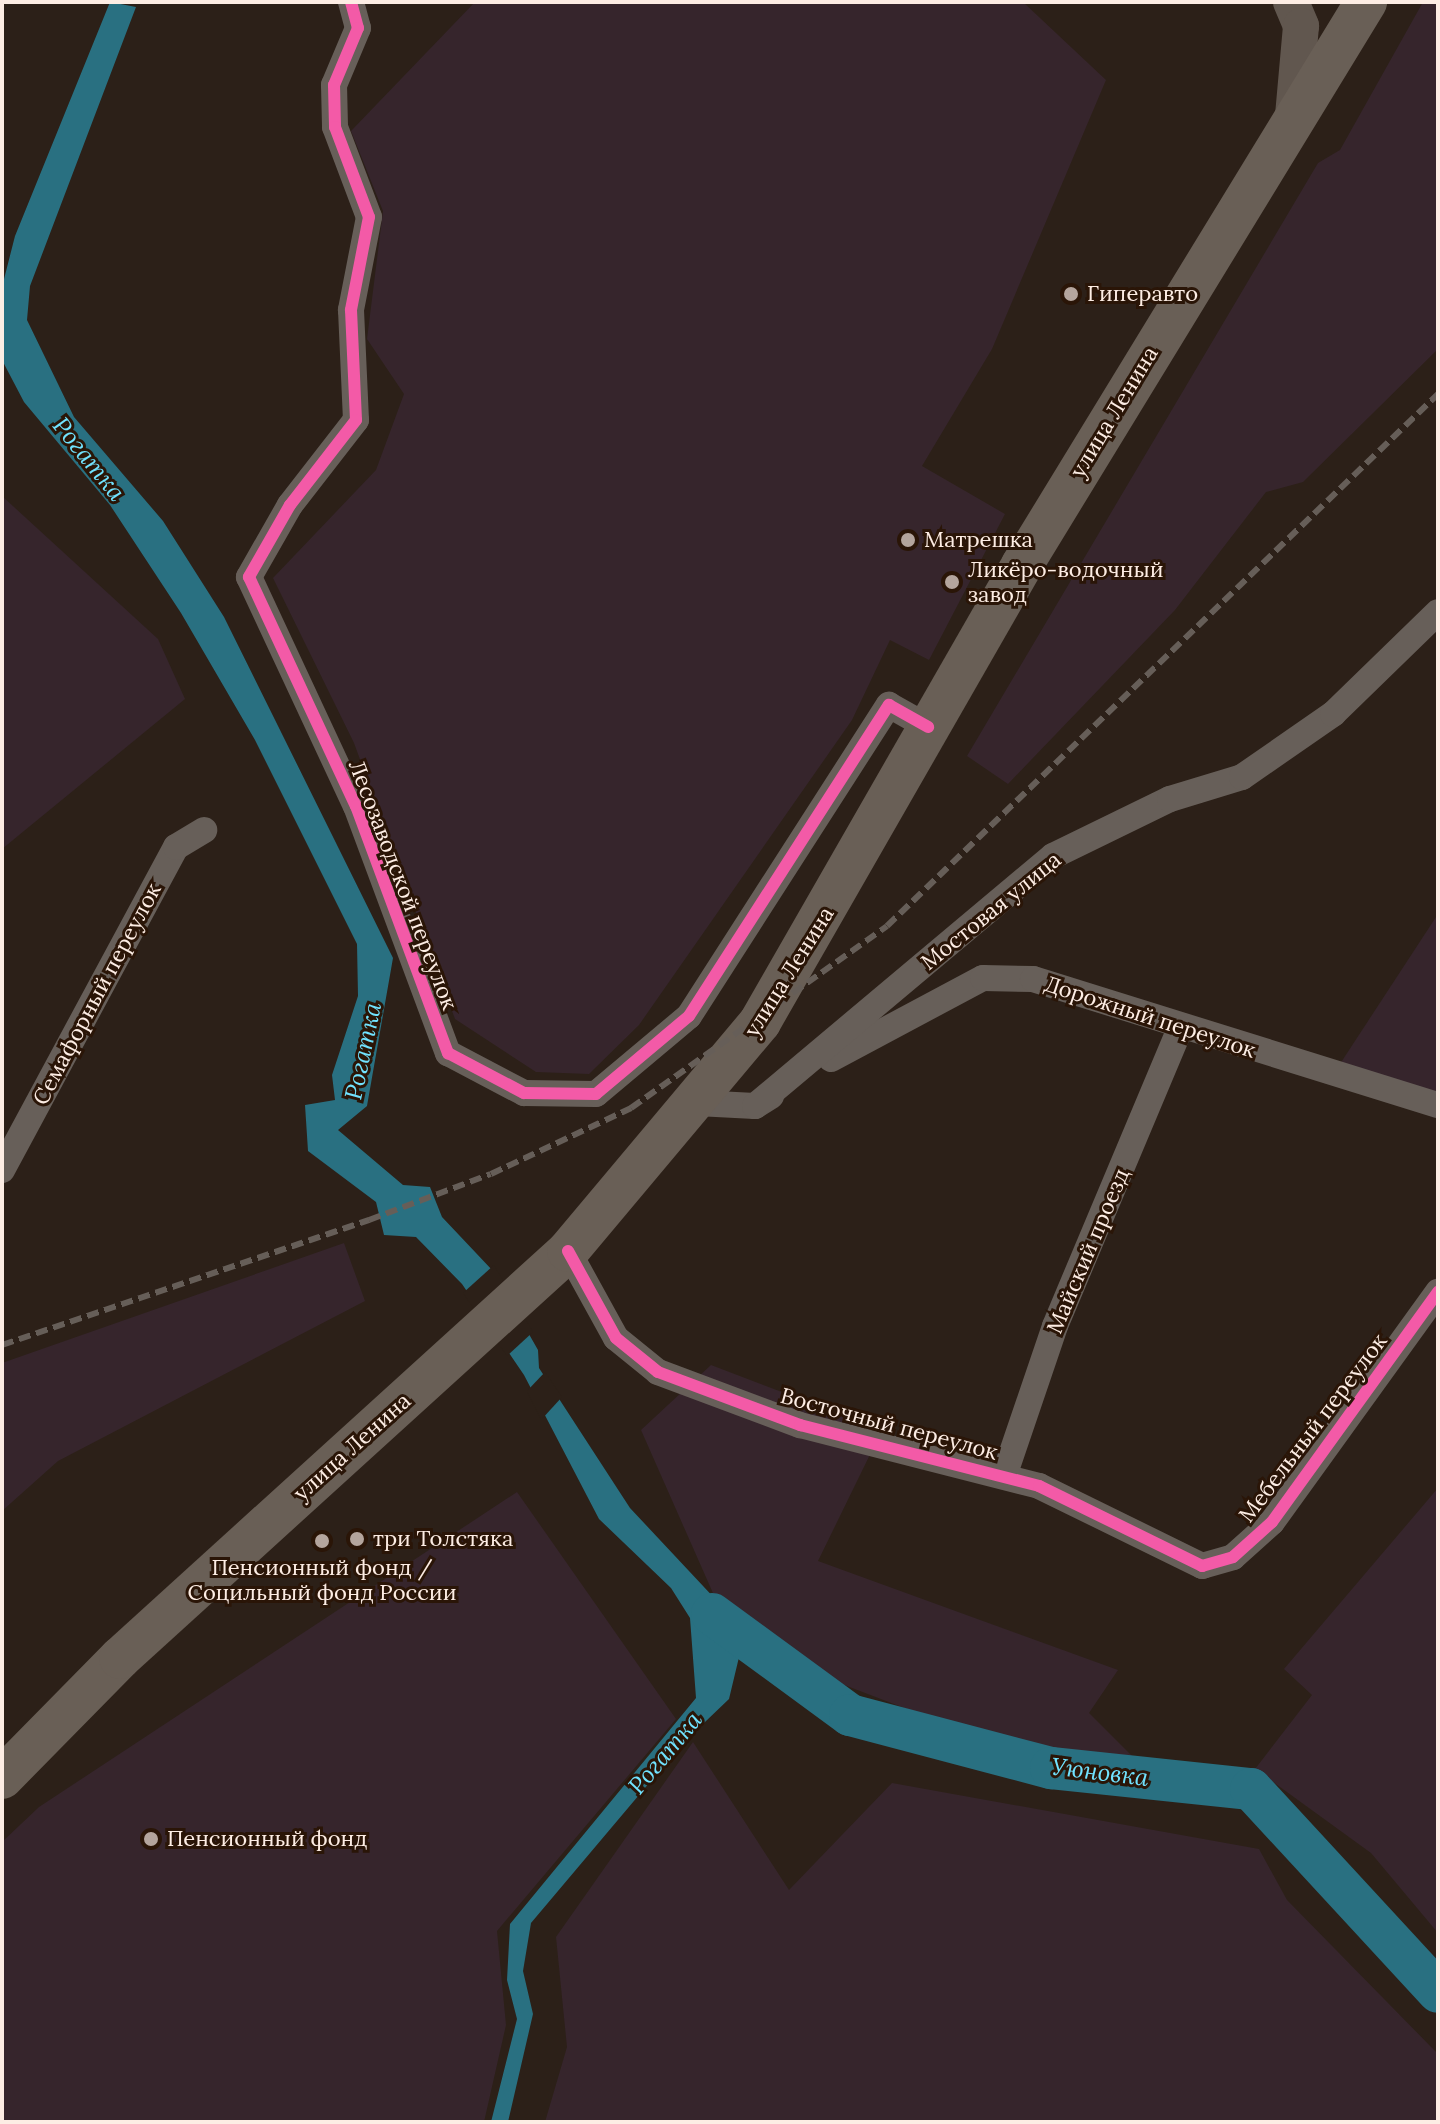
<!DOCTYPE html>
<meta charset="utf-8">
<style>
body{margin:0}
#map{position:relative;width:1440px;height:2124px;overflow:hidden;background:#2c2018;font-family:Lora,serif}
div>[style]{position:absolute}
.industrial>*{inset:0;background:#36252c}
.water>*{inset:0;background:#297081}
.pier>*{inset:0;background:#2c2018}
.river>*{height:42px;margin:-21px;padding:0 21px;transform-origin:21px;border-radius:21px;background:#297081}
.street>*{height:26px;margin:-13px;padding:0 13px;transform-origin:13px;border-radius:13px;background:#675f59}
.secondary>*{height:36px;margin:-18px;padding:0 18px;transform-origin:18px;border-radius:18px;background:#61574f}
.primary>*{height:42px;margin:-21px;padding:0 21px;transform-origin:21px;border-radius:21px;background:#695f56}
.rail>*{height:6px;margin-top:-3px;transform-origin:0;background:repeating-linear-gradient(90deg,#665e58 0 12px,transparent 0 18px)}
.cycleway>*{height:12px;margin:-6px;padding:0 6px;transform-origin:6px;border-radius:6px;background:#f35aa7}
.dots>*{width:22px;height:22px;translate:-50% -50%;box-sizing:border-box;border:4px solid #2a1507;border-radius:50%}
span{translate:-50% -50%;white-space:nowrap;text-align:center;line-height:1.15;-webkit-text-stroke:6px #2a1507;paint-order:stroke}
.poi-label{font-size:22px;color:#fdede4}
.left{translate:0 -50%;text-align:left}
.street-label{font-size:22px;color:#fdede4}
.water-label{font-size:24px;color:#71e3ff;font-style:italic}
.frame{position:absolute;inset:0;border:4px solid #fdede4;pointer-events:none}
</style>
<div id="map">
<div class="industrial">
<i style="clip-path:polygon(475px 2px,1023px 2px,1106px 80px,992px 349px,922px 466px,1005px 514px,929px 660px,890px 640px,852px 720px,639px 1025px,589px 1074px,536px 1072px,455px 1019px,354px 743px,273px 578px,376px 470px,404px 394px,367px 339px,383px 211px,351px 131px)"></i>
<i style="clip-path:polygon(1423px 2px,1438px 2px,1438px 349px,1303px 482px,1266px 492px,1175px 610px,1008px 784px,967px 756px,1318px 163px,1340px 150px)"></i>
<i style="clip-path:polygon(2px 496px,158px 639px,185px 699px,2px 849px)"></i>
<i style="clip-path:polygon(1438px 914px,1438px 1096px,1338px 1067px)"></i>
<i style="clip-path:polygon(344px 1243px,365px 1301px,58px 1461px,2px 1511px,2px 1363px)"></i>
<i style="clip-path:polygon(711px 1365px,882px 1430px,818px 1561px,1118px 1670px,1089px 1713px,1139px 1763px,1048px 1763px,813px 1673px,720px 1609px,641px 1430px)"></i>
<i style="clip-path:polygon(1438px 1488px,1438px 1933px,1371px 1853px,1255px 1769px,1312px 1695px,1284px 1669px)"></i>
<i style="clip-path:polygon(517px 1492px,676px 1719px,497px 1931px,506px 2025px,484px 2122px,2px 2122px,2px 1842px,39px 1807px)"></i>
<i style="clip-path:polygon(693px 1742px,789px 1890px,892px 1783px,1259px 1849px,1287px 1900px,1438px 2054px,1438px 2122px,545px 2122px,567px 2047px,556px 1937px)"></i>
</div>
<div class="water">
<i style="clip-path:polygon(110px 2px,136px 7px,30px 286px,27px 320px,74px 417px,163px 521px,224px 617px,393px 958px,367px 1106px,338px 1130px,403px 1185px,430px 1187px,442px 1217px,493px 1271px,538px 1350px,539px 1368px,630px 1508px,733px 1618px,740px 1653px,729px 1699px,682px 1744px,531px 1923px,523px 1971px,533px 2014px,508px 2122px,491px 2122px,517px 2019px,507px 1980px,510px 1924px,696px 1698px,690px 1618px,671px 1588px,599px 1519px,524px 1375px,462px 1284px,416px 1237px,384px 1235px,376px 1202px,308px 1151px,305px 1105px,335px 1100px,332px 1075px,358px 996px,357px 944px,255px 740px,181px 613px,110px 505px,24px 402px,2px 360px,2px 287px,15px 236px)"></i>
</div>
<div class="pier">
<i style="clip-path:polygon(494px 1265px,533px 1332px,507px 1356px,463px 1293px)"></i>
<i style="clip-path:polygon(545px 1372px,562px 1397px,541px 1420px,527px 1391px)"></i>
</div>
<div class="river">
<i style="left:712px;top:1614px;width:171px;rotate:36.2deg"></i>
<i style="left:850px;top:1715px;width:208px;rotate:14.8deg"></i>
<i style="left:1051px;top:1768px;width:201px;rotate:6deg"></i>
<i style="left:1251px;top:1789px;width:276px;rotate:47.3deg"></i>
</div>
<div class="street">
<i style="left:351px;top:2px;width:27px;rotate:75deg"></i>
<i style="left:358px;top:28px;width:62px;rotate:112.8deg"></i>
<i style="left:334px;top:85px;width:42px;rotate:88.6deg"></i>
<i style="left:335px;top:127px;width:96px;rotate:69.3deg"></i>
<i style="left:369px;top:217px;width:95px;rotate:101deg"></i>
<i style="left:351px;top:310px;width:110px;rotate:87.4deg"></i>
<i style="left:356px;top:420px;width:108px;rotate:127.8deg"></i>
<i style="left:290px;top:505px;width:83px;rotate:119.7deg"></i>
<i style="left:249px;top:577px;width:253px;rotate:65deg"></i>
<i style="left:356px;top:806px;width:264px;rotate:69.6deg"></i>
<i style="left:448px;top:1053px;width:86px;rotate:27.8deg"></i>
<i style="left:524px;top:1093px;width:72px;rotate:0.8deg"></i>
<i style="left:596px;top:1094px;width:121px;rotate:-40deg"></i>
<i style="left:689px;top:1016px;width:370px;rotate:-57.3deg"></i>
<i style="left:889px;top:705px;width:45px;rotate:29.4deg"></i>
<i style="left:831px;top:1059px;width:172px;rotate:-28.1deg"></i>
<i style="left:983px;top:978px;width:50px;rotate:1.1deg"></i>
<i style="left:1033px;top:979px;width:424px;rotate:17.3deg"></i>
<i style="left:697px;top:1103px;width:58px;rotate:3deg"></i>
<i style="left:755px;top:1106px;width:19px;rotate:-32deg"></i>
<i style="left:755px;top:1106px;width:389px;rotate:-40deg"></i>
<i style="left:1053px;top:856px;width:130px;rotate:-26deg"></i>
<i style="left:1170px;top:799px;width:75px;rotate:-17deg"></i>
<i style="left:1242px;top:777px;width:111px;rotate:-34.7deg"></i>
<i style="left:1333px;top:714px;width:146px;rotate:-44.2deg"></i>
<i style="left:2px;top:1170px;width:367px;rotate:-61.7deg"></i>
<i style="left:176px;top:847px;width:33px;rotate:-31deg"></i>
<i style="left:568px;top:1251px;width:99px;rotate:61.1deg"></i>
<i style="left:616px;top:1338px;width:54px;rotate:39deg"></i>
<i style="left:658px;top:1372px;width:152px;rotate:20.5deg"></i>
<i style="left:800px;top:1425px;width:247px;rotate:14.3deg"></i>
<i style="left:1039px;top:1486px;width:182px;rotate:26.1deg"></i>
<i style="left:1202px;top:1566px;width:32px;rotate:-16deg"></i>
<i style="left:1233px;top:1557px;width:52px;rotate:-41.9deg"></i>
<i style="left:1272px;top:1522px;width:284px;rotate:-54.2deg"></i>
<i style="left:1004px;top:1476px;width:158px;rotate:-71.2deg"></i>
<i style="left:1055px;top:1326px;width:322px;rotate:-67.2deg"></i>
</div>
<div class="secondary">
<i style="left:1291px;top:2px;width:26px;rotate:67deg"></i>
<i style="left:1301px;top:26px;width:100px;rotate:95.1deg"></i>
</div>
<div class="primary">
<i style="left:2px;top:1778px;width:168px;rotate:-45.5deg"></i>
<i style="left:120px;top:1658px;width:605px;rotate:-42.25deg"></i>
<i style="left:568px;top:1251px;width:299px;rotate:-50deg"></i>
<i style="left:760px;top:1022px;width:527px;rotate:-60.17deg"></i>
<i style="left:1022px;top:565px;width:660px;rotate:-58.57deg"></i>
</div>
<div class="rail">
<i style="left:2px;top:1345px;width:388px;rotate:-18.8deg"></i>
<i style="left:369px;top:1220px;width:130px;rotate:-20.7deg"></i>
<i style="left:491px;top:1174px;width:155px;rotate:-25.2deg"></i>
<i style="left:631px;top:1108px;width:314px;rotate:-35.4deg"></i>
<i style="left:887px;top:926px;width:766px;rotate:-43.99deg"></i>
</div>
<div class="cycleway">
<i style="left:351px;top:2px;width:27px;rotate:75deg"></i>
<i style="left:358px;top:28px;width:62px;rotate:112.8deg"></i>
<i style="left:334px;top:85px;width:42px;rotate:88.6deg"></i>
<i style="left:335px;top:127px;width:96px;rotate:69.3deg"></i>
<i style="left:369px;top:217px;width:95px;rotate:101deg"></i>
<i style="left:351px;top:310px;width:110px;rotate:87.4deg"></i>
<i style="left:356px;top:420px;width:108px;rotate:127.8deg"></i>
<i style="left:290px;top:505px;width:83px;rotate:119.7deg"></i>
<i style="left:249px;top:577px;width:253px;rotate:65deg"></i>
<i style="left:356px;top:806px;width:264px;rotate:69.6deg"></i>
<i style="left:448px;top:1053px;width:86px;rotate:27.8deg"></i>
<i style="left:524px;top:1093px;width:72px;rotate:0.8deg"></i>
<i style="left:596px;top:1094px;width:121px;rotate:-40deg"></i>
<i style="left:689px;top:1016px;width:370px;rotate:-57.3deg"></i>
<i style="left:889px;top:705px;width:45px;rotate:29.4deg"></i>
<i style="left:568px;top:1251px;width:99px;rotate:61.1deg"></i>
<i style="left:616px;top:1338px;width:54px;rotate:39deg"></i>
<i style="left:658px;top:1372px;width:152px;rotate:20.5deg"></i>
<i style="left:800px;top:1425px;width:247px;rotate:14.3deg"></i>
<i style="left:1039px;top:1486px;width:182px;rotate:26.1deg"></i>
<i style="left:1202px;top:1566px;width:32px;rotate:-16deg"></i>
<i style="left:1233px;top:1557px;width:52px;rotate:-41.9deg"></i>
<i style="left:1272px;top:1522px;width:284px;rotate:-54.2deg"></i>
</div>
<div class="dots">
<i style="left:1071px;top:294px;background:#b4a59d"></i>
<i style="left:908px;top:540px;background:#b4a59d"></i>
<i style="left:952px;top:582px;background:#b4a59d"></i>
<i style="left:357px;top:1539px;background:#b4a59d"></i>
<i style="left:322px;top:1541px;background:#b4a59d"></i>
<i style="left:151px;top:1839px;background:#b4a59d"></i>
</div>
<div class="poi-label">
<span class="left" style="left:1087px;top:294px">Гиперавто</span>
<span class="left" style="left:924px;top:540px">Матрешка</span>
<span class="left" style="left:968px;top:582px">Ликёро-водочный<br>завод</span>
<span class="left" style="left:373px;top:1539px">три Толстяка</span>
<span style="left:322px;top:1580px">Пенсионный фонд /<br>Социльный фонд России</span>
<span class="left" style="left:167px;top:1839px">Пенсионный фонд</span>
</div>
<div class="street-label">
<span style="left:1114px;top:412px;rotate:-59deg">улица Ленина</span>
<span style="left:403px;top:885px;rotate:69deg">Лесозаводской переулок</span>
<span style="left:991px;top:911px;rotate:-39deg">Мостовая улица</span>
<span style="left:789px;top:972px;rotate:-58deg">улица Ленина</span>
<span style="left:97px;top:994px;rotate:-62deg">Семафорный переулок</span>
<span style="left:1150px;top:1017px;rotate:18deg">Дорожный переулок</span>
<span style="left:1088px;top:1251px;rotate:-67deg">Майский проезд</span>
<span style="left:889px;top:1424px;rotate:15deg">Восточный переулок</span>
<span style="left:1313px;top:1428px;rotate:-53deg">Мебельный переулок</span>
<span style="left:352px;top:1447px;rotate:-42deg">улица Ленина</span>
</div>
<div class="water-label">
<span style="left:89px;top:459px;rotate:51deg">Рогатка</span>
<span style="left:363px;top:1051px;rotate:-78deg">Рогатка</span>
<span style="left:665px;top:1753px;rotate:-50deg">Рогатка</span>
<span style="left:1100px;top:1772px;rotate:7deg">Уюновка</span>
</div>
<div class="frame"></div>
</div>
